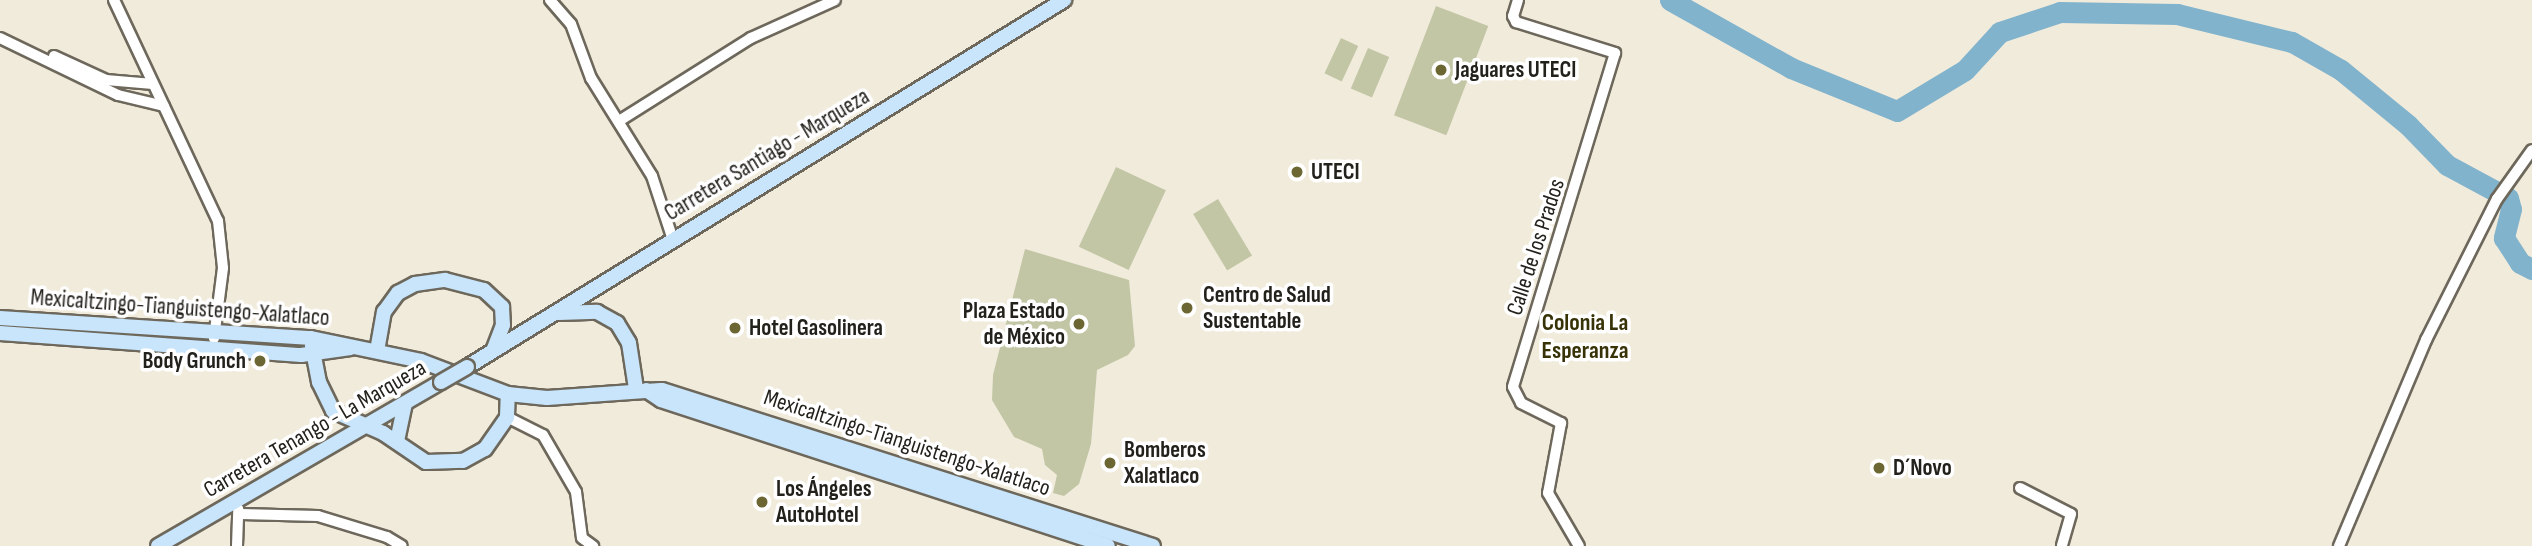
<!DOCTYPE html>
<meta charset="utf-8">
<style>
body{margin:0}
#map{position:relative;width:2532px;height:546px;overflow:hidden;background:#f1ebdc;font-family:"Sofia Sans Condensed",sans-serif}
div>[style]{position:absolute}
.green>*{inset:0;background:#c2c6a5;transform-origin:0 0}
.river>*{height:21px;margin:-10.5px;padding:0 10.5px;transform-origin:10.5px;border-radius:10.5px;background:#81b3cc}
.roads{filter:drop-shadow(2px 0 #6d685b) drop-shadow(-2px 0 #6d685b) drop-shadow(0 2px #6d685b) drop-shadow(0 -2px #6d685b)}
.minor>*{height:10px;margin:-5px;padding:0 5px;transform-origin:5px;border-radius:5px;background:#fff}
.secondary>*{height:14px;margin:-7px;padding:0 7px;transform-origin:7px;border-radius:7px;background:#c8e5fc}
.bridges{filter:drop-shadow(2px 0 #6d685b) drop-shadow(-2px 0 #6d685b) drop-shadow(0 2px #6d685b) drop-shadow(0 -2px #6d685b)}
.secondary-bridge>*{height:14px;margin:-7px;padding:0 7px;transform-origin:7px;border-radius:7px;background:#c8e5fc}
.dots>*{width:19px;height:19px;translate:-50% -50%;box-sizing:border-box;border:4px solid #fff;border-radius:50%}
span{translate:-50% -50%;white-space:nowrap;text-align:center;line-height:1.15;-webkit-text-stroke:7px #fff;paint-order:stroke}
.poi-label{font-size:23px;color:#23211c;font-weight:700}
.left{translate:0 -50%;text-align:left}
.right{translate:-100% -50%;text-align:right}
.street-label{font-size:23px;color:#23211c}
.neighbourhood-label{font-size:24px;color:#383307;font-weight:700}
</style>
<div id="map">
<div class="green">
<i style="left:1436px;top:6px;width:56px;height:117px;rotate:21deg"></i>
<i style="left:1341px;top:38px;width:19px;height:39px;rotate:25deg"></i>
<i style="left:1368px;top:48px;width:23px;height:44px;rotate:23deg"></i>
<i style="left:1116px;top:167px;width:55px;height:88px;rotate:25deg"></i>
<i style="left:1218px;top:199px;width:66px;height:29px;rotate:59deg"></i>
<i style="clip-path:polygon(1025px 249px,1129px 280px,1135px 346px,1128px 355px,1097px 370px,1091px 444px,1079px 484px,1064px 496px,1053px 493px,1057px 475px,1045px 465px,1042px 449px,1014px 437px,992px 400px,993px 375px)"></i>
</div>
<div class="river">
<i style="left:1670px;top:0;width:139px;rotate:29.3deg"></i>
<i style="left:1791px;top:68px;width:114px;rotate:22.1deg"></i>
<i style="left:1897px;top:111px;width:79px;rotate:-31.1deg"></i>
<i style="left:1965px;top:70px;width:52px;rotate:-47.4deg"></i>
<i style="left:2000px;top:32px;width:63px;rotate:-18.4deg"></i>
<i style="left:2060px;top:12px;width:117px;rotate:1deg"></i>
<i style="left:2177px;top:14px;width:118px;rotate:13.7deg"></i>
<i style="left:2292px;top:42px;width:56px;rotate:29.7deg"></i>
<i style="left:2341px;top:70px;width:87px;rotate:39.4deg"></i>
<i style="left:2408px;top:125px;width:56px;rotate:45.7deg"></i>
<i style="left:2447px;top:165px;width:69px;rotate:28.4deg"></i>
<i style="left:2508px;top:198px;width:11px;rotate:75deg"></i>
<i style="left:2511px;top:209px;width:30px;rotate:104deg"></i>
<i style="left:2504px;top:238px;width:30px;rotate:57deg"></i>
<i style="left:2520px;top:263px;width:13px;rotate:27deg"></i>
</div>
<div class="roads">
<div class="minor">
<i style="left:114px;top:0;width:244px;rotate:64.8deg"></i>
<i style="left:218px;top:221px;width:47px;rotate:83.9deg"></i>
<i style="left:223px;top:268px;width:71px;rotate:97.3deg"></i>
<i style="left:550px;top:0;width:32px;rotate:49deg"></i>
<i style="left:571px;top:24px;width:58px;rotate:69.7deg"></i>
<i style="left:591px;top:78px;width:115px;rotate:58.1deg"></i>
<i style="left:652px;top:176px;width:67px;rotate:71.8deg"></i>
<i style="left:1518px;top:0;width:17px;rotate:107deg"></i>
<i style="left:1513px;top:16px;width:7px;rotate:63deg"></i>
<i style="left:1516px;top:22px;width:104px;rotate:17.4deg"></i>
<i style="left:1615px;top:53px;width:349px;rotate:107deg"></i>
<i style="left:1513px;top:387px;width:18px;rotate:63deg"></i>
<i style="left:1521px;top:403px;width:45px;rotate:26.6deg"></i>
<i style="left:1561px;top:423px;width:71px;rotate:100.5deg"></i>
<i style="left:1548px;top:493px;width:61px;rotate:59.7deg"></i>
<i style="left:0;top:38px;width:131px;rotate:25.8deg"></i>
<i style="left:118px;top:95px;width:47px;rotate:13.4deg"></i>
<i style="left:54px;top:56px;width:57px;rotate:24.8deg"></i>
<i style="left:106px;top:80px;width:47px;rotate:4.9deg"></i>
<i style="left:619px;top:121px;width:156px;rotate:-32.2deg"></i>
<i style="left:751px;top:38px;width:92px;rotate:-24.3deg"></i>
<i style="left:507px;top:417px;width:40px;rotate:26.6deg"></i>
<i style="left:543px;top:435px;width:66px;rotate:59.9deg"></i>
<i style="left:576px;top:492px;width:46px;rotate:82.6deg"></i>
<i style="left:582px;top:538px;width:14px;rotate:36deg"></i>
<i style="left:2020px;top:488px;width:57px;rotate:27deg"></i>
<i style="left:2071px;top:514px;width:33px;rotate:106deg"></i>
<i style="left:241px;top:514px;width:77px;rotate:1.5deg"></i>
<i style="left:318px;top:516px;width:72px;rotate:16.9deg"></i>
<i style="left:387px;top:537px;width:17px;rotate:31deg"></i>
<i style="left:237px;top:546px;width:37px;rotate:-88deg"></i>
<i style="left:2339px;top:546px;width:224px;rotate:-67.1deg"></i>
<i style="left:2426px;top:340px;width:158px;rotate:-63.3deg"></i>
<i style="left:2497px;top:199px;width:60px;rotate:-54.5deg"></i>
</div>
<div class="secondary">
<i style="left:559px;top:313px;width:38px;rotate:-2deg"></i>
<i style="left:597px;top:312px;width:23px;rotate:29deg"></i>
<i style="left:617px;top:323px;width:23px;rotate:59deg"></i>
<i style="left:629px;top:343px;width:47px;rotate:81.3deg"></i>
<i style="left:0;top:318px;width:312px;rotate:3.7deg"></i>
<i style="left:311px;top:338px;width:112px;rotate:11.8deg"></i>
<i style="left:421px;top:361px;width:93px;rotate:20.8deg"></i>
<i style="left:508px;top:394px;width:39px;rotate:6deg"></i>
<i style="left:547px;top:398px;width:115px;rotate:-4deg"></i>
<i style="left:662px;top:390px;width:515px;rotate:17.63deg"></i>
<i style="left:0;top:333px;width:302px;rotate:4.2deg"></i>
<i style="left:301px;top:355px;width:50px;rotate:-8deg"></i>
<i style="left:312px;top:346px;width:37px;rotate:79deg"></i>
<i style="left:319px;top:382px;width:32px;rotate:64deg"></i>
<i style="left:333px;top:411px;width:55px;rotate:23.7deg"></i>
<i style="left:383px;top:433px;width:52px;rotate:34deg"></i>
<i style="left:426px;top:462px;width:37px;rotate:-2deg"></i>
<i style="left:463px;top:461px;width:25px;rotate:-29deg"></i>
<i style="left:485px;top:449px;width:39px;rotate:-55deg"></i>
<i style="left:507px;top:417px;width:23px;rotate:-88deg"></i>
<i style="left:377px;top:351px;width:40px;rotate:-80deg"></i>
<i style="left:384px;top:312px;width:24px;rotate:-54deg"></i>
<i style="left:398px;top:293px;width:19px;rotate:-28deg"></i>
<i style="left:415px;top:284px;width:30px;rotate:-8deg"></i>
<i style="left:445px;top:280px;width:40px;rotate:14.4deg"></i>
<i style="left:484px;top:290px;width:25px;rotate:43deg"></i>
<i style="left:502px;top:307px;width:18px;rotate:87deg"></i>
<i style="left:503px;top:325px;width:26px;rotate:111deg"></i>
<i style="left:467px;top:367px;width:701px;rotate:-31.58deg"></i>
<i style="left:646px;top:390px;width:18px;rotate:34deg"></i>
<i style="left:661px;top:400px;width:470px;rotate:18.1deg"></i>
<i style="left:397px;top:441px;width:38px;rotate:-78deg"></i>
<i style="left:158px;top:546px;width:327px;rotate:-30.1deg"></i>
</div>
</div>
<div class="bridges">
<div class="secondary-bridge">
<i style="left:441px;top:382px;width:30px;rotate:-30deg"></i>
</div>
</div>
<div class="dots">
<i style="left:1441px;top:70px;background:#6c6633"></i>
<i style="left:1297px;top:172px;background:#6c6633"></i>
<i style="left:1187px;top:308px;background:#6c6633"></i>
<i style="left:1079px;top:324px;background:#6c6633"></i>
<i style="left:735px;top:328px;background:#6c6633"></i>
<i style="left:260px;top:361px;background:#6c6633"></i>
<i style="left:1110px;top:463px;background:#6c6633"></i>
<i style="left:1879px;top:468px;background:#6c6633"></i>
<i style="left:762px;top:502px;background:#6c6633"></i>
</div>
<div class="poi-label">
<span class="left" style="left:1455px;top:70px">Jaguares UTECI</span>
<span class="left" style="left:1311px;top:172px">UTECI</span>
<span class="left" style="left:1203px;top:308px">Centro de Salud<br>Sustentable</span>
<span class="right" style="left:1065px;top:324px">Plaza Estado<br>de México</span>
<span class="left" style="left:749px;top:328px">Hotel Gasolinera</span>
<span class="right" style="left:246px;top:361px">Body Grunch</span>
<span class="left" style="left:1124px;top:463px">Bomberos<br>Xalatlaco</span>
<span class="left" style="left:1893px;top:468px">D´Novo</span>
<span class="left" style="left:776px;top:502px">Los Ángeles<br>AutoHotel</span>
</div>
<div class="street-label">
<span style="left:767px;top:155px;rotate:-31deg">Carretera Santiago - Marqueza</span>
<span style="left:1536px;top:247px;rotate:-72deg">Calle de los Prados</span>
<span style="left:180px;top:308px;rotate:4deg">Mexicaltzingo-Tianguistengo-Xalatlaco</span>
<span style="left:315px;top:429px;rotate:-30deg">Carretera Tenango - La Marqueza</span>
<span style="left:907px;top:443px;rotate:18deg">Mexicaltzingo-Tianguistengo-Xalatlaco</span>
</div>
<div class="neighbourhood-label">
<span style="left:1585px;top:337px">Colonia La<br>Esperanza</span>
</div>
</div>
